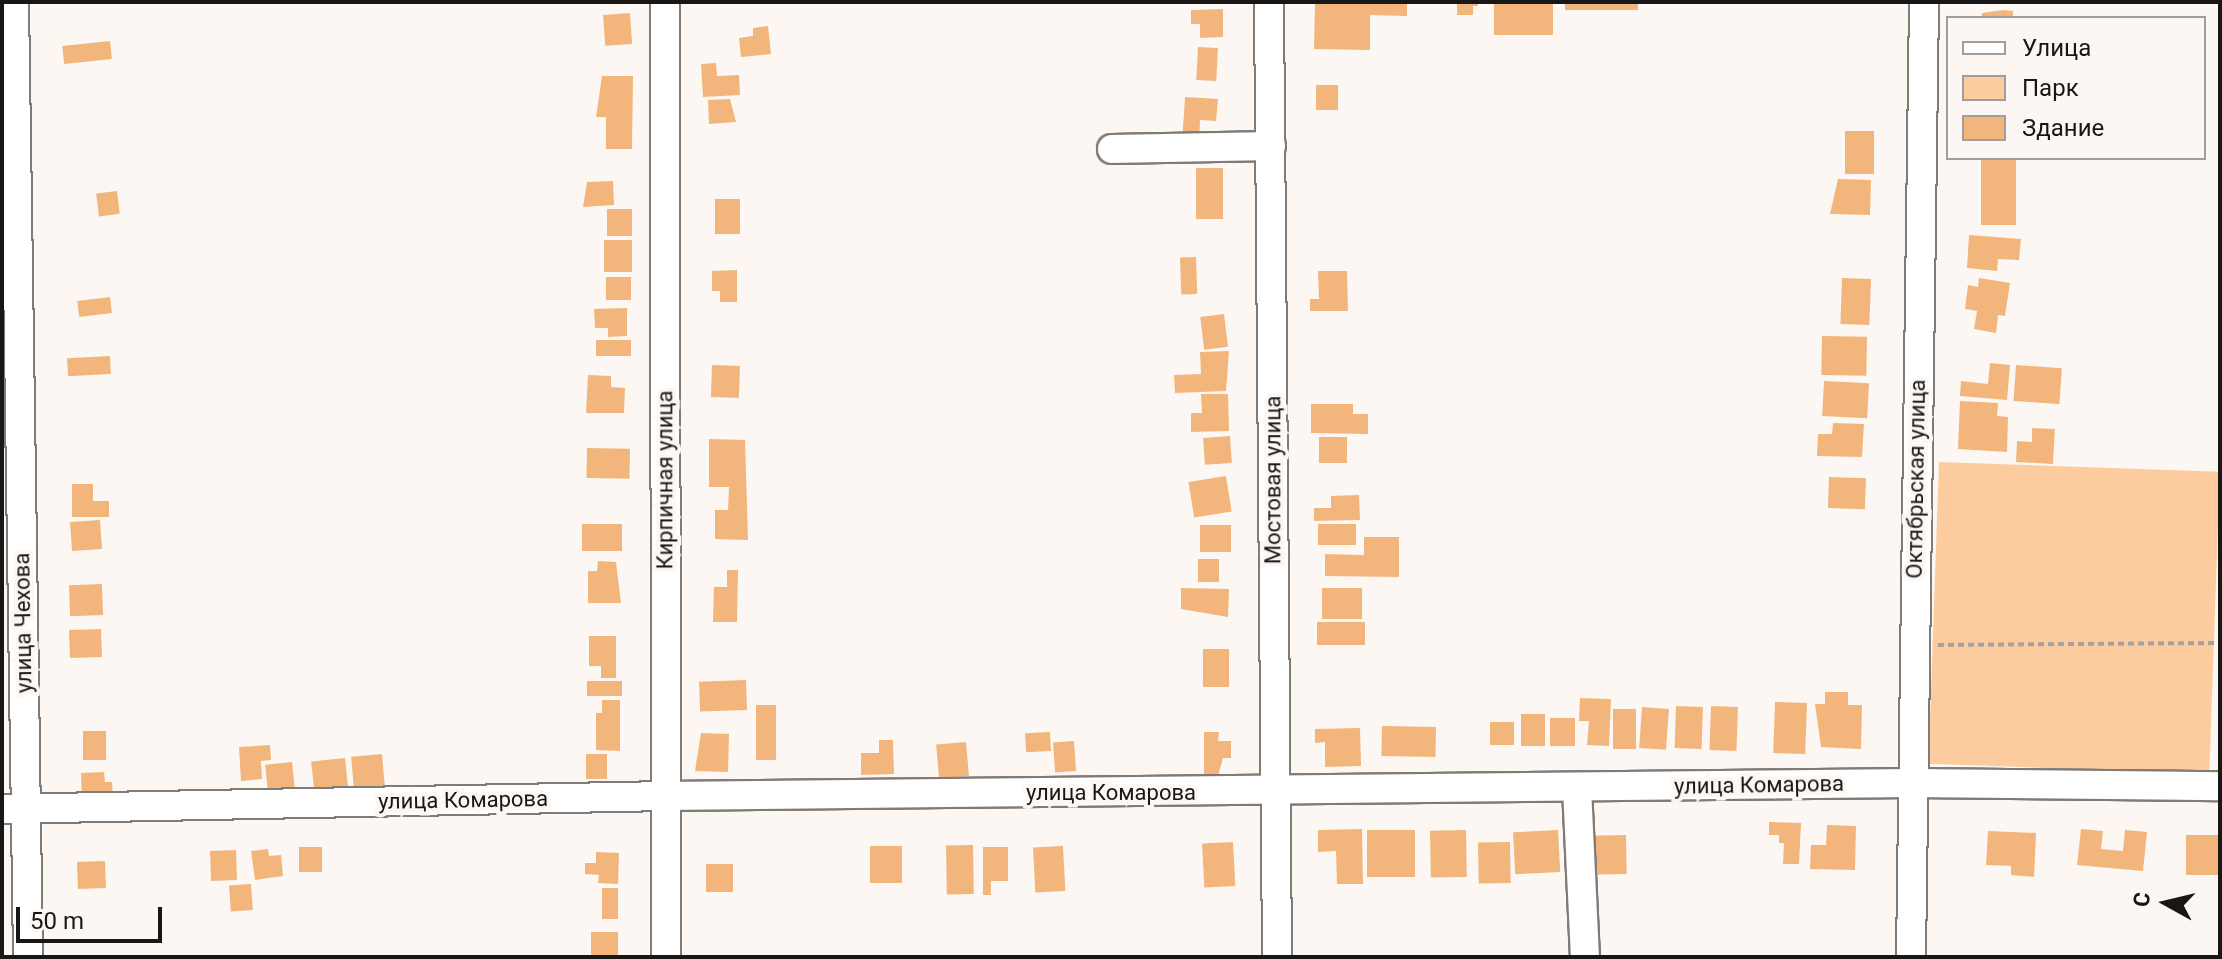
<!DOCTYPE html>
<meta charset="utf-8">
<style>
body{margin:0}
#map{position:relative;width:2222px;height:959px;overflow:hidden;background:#fdf7f3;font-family:Roboto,sans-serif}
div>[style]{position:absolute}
.green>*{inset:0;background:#fccc9f;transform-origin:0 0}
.building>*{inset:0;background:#f2b67c;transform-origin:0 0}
.path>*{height:4px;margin-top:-2px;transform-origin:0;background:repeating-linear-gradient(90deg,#a5a19e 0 6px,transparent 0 10px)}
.roads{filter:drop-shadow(2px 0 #7f7b77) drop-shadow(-2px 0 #7f7b77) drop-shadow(0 2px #7f7b77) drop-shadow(0 -2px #7f7b77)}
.minor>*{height:28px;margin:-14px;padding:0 14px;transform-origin:14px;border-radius:14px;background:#fff}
span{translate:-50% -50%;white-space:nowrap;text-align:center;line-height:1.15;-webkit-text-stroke:8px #fdf7f3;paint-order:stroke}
.street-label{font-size:22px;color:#191716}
.frame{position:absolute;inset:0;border:4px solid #191716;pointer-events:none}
.legend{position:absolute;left:1946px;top:16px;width:260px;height:144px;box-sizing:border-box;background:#fdf7f3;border:2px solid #a29d9b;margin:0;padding:10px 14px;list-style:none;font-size:24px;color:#191716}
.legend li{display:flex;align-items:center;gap:16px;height:40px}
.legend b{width:40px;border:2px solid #a29d9b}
.north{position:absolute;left:2126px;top:863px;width:80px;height:80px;-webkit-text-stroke:6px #fdf7f3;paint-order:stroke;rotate:278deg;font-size:22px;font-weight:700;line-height:32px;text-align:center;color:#191716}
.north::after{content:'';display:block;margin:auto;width:28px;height:36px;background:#191716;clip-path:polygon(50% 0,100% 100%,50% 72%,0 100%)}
.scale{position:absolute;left:16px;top:907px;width:146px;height:36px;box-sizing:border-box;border:4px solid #191716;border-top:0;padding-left:10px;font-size:24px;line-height:28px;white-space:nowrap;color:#191716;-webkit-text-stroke:6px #fdf7f3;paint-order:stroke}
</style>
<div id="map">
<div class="green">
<i style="left:1939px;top:462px;width:281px;height:302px;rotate:2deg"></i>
</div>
<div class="building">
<i style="clip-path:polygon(1315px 2px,1407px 2px,1407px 16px,1370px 15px,1370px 50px,1314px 49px)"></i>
<i style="clip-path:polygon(1457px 2px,1478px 2px,1478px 6px,1473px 6px,1473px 15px,1457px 15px)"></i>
<i style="left:1494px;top:2px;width:59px;height:33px"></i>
<i style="left:1565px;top:2px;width:73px;height:8px"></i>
<i style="clip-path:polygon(1223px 9px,1223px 37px,1200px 38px,1200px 24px,1191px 24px,1191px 10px)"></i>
<i style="clip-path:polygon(2003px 10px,2013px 11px,2013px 18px,1981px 18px,1982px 13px)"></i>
<i style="left:630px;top:13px;width:31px;height:27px;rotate:86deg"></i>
<i style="clip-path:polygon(768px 26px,771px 54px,741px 57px,739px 38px,753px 36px,753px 28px)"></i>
<i style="left:110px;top:41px;width:18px;height:48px;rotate:84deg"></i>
<i style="left:1198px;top:47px;width:20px;height:33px;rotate:3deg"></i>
<i style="clip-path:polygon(716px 63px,717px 76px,739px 75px,740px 95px,703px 97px,701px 64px)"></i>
<i style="clip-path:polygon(602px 76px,633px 76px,632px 149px,606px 149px,606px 117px,596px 117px)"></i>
<i style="left:1316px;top:85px;width:22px;height:25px"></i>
<i style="clip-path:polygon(1185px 97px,1218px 99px,1216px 121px,1200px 120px,1199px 145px,1182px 144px)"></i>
<i style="clip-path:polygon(730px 99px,736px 122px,709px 124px,708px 100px)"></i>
<i style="left:1845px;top:131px;width:29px;height:43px"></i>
<i style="left:1981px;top:158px;width:35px;height:67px"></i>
<i style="left:1196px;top:168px;width:27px;height:51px"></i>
<i style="clip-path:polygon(1838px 179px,1871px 180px,1870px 215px,1830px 214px)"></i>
<i style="clip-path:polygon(613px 181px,614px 205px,583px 207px,587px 182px)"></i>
<i style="left:117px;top:191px;width:23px;height:21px;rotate:83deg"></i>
<i style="left:715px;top:199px;width:25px;height:35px"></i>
<i style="left:607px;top:209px;width:25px;height:27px"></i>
<i style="clip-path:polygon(1969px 235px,2021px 239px,2019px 260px,1998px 259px,1997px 271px,1967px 268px)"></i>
<i style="left:604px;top:240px;width:28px;height:32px"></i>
<i style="left:1196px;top:257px;width:37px;height:16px;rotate:88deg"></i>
<i style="clip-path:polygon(737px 270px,737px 302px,720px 302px,720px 291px,712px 291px,712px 271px)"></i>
<i style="clip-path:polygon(1318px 271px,1347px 271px,1348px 311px,1310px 311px,1310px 299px,1319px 299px)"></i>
<i style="left:631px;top:277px;width:23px;height:25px;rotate:90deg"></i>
<i style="left:1842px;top:278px;width:29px;height:46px;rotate:2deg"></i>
<i style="clip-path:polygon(1979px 278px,2010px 283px,2005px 316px,1998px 315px,1996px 333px,1974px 329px,1977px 311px,1965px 309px,1968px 285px,1978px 287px)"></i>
<i style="left:110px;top:297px;width:16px;height:33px;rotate:83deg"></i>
<i style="clip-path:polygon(627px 308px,627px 336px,608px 337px,608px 328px,595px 328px,594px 309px)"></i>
<i style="left:1224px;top:314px;width:33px;height:24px;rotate:83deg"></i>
<i style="left:1822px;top:336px;width:45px;height:39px;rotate:1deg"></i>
<i style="left:596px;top:340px;width:35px;height:16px"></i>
<i style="clip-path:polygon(1229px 351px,1226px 391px,1175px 393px,1174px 375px,1201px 374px,1200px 352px)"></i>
<i style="left:110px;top:356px;width:18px;height:43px;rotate:87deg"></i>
<i style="clip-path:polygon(1990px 363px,2010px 365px,2007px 400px,1960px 396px,1961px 381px,1988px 384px)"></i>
<i style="left:712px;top:365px;width:28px;height:32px;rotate:2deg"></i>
<i style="left:2016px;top:365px;width:46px;height:36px;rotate:4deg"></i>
<i style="clip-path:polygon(588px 375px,611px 376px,611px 387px,625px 388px,624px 413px,586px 413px)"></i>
<i style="left:1824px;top:381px;width:45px;height:35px;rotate:3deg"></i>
<i style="clip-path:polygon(1201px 394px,1228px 394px,1229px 431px,1191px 432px,1191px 413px,1202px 413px)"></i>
<i style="clip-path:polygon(1960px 401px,1998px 403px,1997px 416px,2008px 417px,2007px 452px,1958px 449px)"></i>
<i style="clip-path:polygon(1311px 404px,1353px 404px,1353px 414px,1368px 414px,1368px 434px,1311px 433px)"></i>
<i style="clip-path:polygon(1833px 423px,1864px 424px,1862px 457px,1817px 456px,1818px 434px,1832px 434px)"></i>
<i style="clip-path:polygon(2032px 428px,2055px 429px,2053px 464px,2016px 462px,2017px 441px,2032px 442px)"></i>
<i style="left:1230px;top:436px;width:27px;height:27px;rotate:86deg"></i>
<i style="left:1319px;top:437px;width:28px;height:26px"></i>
<i style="clip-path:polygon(709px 439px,745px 440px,748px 540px,715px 539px,715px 510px,728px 510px,729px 487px,709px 487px)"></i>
<i style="left:587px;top:448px;width:43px;height:30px;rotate:1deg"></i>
<i style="left:1226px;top:476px;width:36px;height:38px;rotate:81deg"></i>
<i style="left:1829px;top:477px;width:37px;height:31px;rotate:2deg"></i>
<i style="clip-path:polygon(72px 484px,93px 484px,93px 501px,109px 501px,109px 517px,72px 517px)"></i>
<i style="clip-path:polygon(1359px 495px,1360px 520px,1314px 521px,1314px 508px,1331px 508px,1331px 496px)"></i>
<i style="left:100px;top:520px;width:29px;height:30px;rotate:86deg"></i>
<i style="left:582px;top:524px;width:40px;height:27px"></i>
<i style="left:1318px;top:524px;width:38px;height:21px"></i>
<i style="left:1231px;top:525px;width:27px;height:31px;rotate:90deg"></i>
<i style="clip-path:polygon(1364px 537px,1399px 537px,1399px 577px,1325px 576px,1325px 554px,1364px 555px)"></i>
<i style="left:1198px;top:559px;width:21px;height:23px"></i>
<i style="clip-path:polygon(598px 561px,616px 562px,621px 603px,588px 603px,588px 571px,597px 571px)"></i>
<i style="clip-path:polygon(727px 570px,738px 570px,737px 622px,713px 622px,714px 587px,727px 587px)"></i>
<i style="left:102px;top:584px;width:31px;height:33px;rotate:88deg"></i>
<i style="clip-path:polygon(1181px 588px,1229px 589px,1228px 617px,1181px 609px)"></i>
<i style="left:1322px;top:588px;width:40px;height:31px"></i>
<i style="left:1317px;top:622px;width:48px;height:23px"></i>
<i style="left:101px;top:629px;width:28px;height:32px;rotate:88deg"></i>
<i style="clip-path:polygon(589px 636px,616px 636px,616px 678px,601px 678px,601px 666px,589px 666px)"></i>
<i style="left:1203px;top:649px;width:26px;height:38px"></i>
<i style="left:746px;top:680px;width:30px;height:47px;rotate:88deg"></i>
<i style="left:587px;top:681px;width:35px;height:15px"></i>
<i style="clip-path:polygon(1825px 692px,1848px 692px,1848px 705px,1862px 705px,1861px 749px,1821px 747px,1815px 704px,1825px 704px)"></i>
<i style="clip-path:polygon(1580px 698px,1611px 699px,1609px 746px,1587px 745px,1589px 721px,1579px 721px)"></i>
<i style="clip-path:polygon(602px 700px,620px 700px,620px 751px,596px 750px,596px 713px,602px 713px)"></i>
<i style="left:1775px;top:702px;width:32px;height:51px;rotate:2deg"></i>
<i style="left:756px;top:705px;width:20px;height:55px"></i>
<i style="left:1676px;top:706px;width:27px;height:42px;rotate:2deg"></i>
<i style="left:1711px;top:706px;width:27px;height:44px;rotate:2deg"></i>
<i style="left:1642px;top:707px;width:27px;height:41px;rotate:4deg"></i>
<i style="left:1613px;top:709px;width:23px;height:40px"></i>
<i style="left:1521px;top:714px;width:24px;height:32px"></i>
<i style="left:1550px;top:718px;width:25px;height:28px"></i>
<i style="left:1490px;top:722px;width:24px;height:23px"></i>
<i style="left:1382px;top:726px;width:54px;height:30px;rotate:1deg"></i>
<i style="clip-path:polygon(1360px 728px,1361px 766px,1325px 767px,1325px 742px,1315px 743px,1315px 729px)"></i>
<i style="left:106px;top:731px;width:29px;height:23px;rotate:90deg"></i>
<i style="left:1050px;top:732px;width:19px;height:25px;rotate:87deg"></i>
<i style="clip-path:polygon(1204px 732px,1219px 732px,1218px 741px,1231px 741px,1231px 758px,1223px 758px,1218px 776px,1204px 776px)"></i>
<i style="clip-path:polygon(701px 733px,729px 734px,728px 772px,695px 771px)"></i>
<i style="clip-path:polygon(879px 740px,893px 740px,894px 774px,861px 775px,861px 753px,879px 753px)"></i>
<i style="left:1074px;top:741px;width:30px;height:21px;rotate:86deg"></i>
<i style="left:966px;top:742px;width:34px;height:30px;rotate:85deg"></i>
<i style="clip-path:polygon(270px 745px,271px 760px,261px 761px,262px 779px,241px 781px,239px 747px)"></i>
<i style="left:382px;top:754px;width:34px;height:31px;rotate:85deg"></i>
<i style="left:607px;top:754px;width:25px;height:21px;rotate:90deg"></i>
<i style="left:345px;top:758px;width:31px;height:34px;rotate:84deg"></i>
<i style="left:292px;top:762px;width:31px;height:27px;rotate:84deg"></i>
<i style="clip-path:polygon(104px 772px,105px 782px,112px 782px,113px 796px,82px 798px,81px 773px)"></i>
<i style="clip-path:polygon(1769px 822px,1801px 823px,1799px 864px,1783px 864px,1784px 843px,1779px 843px,1779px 835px,1769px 835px)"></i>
<i style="clip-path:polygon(1827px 825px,1856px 826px,1855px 870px,1810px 869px,1811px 845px,1826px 845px)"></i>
<i style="clip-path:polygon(1362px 829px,1363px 884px,1337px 884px,1336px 851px,1318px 852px,1318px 830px)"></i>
<i style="clip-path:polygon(2081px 829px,2103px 831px,2101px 849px,2123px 851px,2125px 830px,2147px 832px,2143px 871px,2077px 865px)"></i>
<i style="left:1367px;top:830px;width:48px;height:47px"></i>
<i style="left:1466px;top:830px;width:47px;height:36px;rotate:89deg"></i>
<i style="left:1558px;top:830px;width:42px;height:45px;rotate:87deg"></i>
<i style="clip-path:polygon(1988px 831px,2036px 833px,2034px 877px,2011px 875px,2011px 866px,1986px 865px)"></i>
<i style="left:1626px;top:835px;width:39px;height:37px;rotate:89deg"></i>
<i style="left:2186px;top:835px;width:34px;height:40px"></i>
<i style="left:1233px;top:842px;width:44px;height:31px;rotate:87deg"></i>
<i style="left:1510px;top:842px;width:41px;height:32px;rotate:89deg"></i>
<i style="left:973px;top:845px;width:49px;height:27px;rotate:89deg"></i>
<i style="left:870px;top:846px;width:32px;height:37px"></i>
<i style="left:1063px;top:846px;width:45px;height:30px;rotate:87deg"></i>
<i style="left:299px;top:847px;width:23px;height:25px"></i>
<i style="clip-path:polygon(983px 847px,1008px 847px,1008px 881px,991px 881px,991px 895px,983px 895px)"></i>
<i style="clip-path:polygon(268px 849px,269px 856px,281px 855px,283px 876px,255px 880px,251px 851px)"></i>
<i style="left:236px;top:850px;width:30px;height:26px;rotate:88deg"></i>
<i style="clip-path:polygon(596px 852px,619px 853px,618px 884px,598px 883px,599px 875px,585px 874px,585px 863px,596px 863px)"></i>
<i style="left:105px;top:861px;width:27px;height:28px;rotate:88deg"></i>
<i style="left:733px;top:864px;width:28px;height:27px;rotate:90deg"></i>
<i style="left:251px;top:884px;width:26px;height:22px;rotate:86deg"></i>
<i style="left:602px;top:888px;width:16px;height:31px"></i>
<i style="left:591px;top:932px;width:27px;height:25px"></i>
</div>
<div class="path">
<i style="left:1938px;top:645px;width:282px;rotate:-0.4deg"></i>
</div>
<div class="roads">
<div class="minor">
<i style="left:14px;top:2px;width:955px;rotate:89.16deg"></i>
<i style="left:665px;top:2px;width:955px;rotate:89.94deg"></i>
<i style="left:1269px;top:2px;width:955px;rotate:89.52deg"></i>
<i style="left:1112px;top:149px;width:159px;rotate:-1.1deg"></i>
<i style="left:1577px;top:788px;width:169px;rotate:87.3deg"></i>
<i style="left:2px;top:809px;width:662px;rotate:-1.12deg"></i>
<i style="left:664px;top:796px;width:1248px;rotate:-0.6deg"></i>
<i style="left:1912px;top:783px;width:308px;rotate:0.6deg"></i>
<i style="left:1911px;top:957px;width:955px;rotate:-89.22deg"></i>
</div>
</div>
<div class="street-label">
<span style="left:1916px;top:479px;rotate:-89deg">Октябрьская улица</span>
<span style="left:665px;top:480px;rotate:-90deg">Кирпичная улица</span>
<span style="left:1273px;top:480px;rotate:-90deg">Мостовая улица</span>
<span style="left:23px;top:623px;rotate:-91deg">улица Чехова</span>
<span style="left:1759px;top:785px;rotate:-1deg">улица Комарова</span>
<span style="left:1111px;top:793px">улица Комарова</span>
<span style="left:463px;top:800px;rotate:-1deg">улица Комарова</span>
</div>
<div class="frame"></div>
<ul class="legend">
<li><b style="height:10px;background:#fff"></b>Улица</li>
<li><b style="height:22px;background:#fccc9f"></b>Парк</li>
<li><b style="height:22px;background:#f2b67c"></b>Здание</li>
</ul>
<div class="north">С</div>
<div class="scale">50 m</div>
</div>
